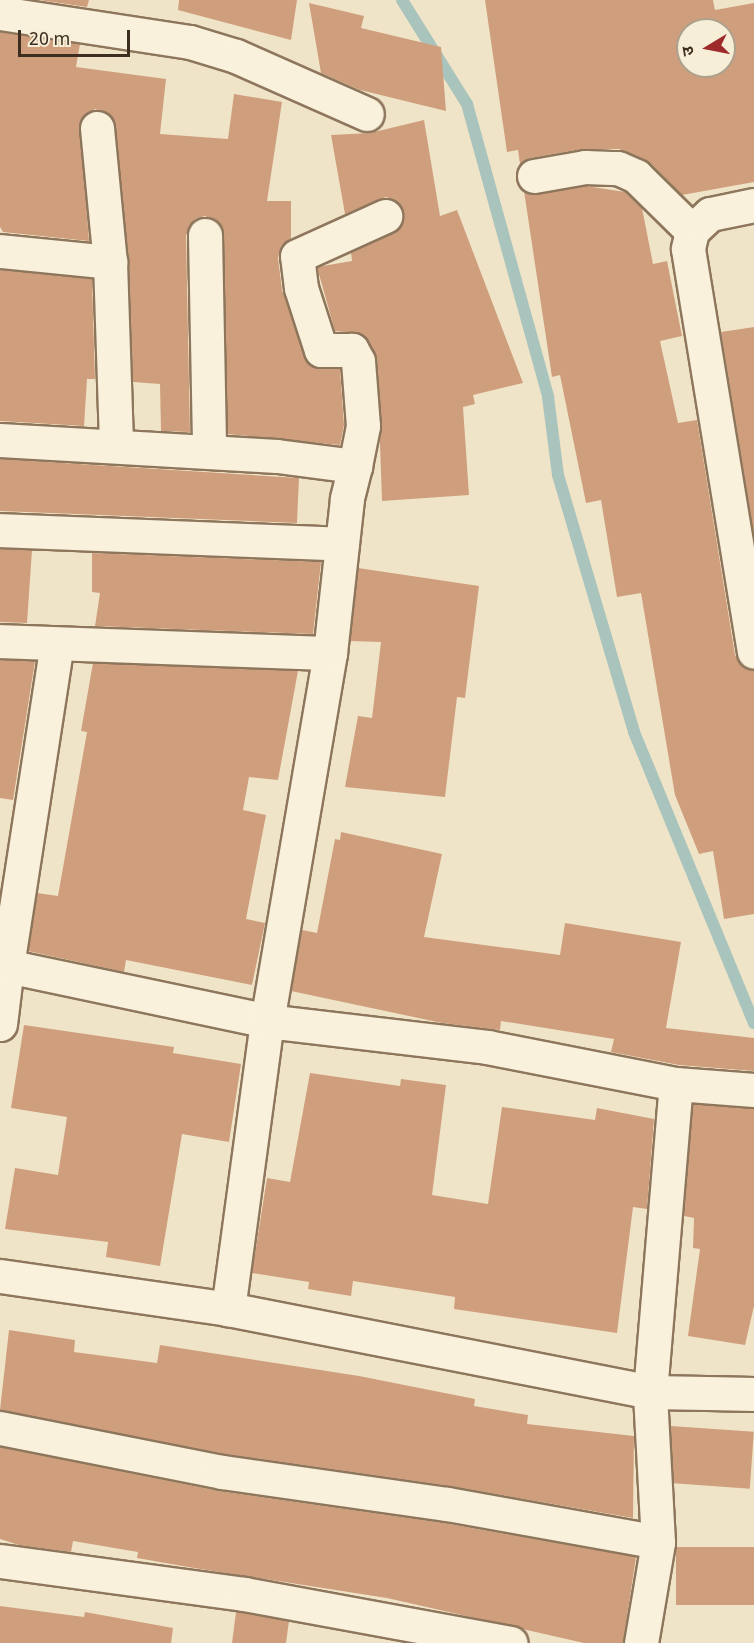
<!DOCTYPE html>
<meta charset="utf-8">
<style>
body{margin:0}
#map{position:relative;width:754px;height:1643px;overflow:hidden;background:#f0e4c8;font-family:Georgia,"Noto Sans Devanagari",serif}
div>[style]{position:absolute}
.stream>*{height:12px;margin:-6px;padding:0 6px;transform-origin:6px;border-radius:6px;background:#a9c4bc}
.building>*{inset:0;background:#cf9f7d;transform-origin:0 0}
.roads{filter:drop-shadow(2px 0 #8d765c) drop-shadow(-2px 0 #8d765c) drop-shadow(0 2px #8d765c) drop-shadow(0 -2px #8d765c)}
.minor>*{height:33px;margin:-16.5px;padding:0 16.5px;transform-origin:16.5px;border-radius:16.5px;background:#faf1dc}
span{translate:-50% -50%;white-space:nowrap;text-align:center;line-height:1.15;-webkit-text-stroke:4.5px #f7eed8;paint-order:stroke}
.north{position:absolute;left:676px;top:18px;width:60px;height:60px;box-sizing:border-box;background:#f7eed8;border:2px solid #ada18e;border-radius:50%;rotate:260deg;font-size:16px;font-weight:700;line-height:24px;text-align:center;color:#3d2e20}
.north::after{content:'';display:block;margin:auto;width:21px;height:27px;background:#9e2a2b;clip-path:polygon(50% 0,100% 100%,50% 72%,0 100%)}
.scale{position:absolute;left:18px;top:30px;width:112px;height:27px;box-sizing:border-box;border:3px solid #3d2e20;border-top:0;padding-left:8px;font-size:18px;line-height:21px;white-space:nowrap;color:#3d2e20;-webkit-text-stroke:4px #f7eed8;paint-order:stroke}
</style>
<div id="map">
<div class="stream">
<i style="left:402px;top:0;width:123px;rotate:58deg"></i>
<i style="left:467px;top:104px;width:304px;rotate:74.5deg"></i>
<i style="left:548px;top:397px;width:79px;rotate:82.7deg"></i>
<i style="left:558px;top:475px;width:268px;rotate:73.5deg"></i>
<i style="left:634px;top:732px;width:315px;rotate:67.6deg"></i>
</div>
<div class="building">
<i style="clip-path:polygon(39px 0,89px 0,87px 7px)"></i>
<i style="clip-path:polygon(179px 0,297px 0,291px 40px,178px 10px)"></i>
<i style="clip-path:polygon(evenodd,485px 0,713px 0,715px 10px,754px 3px,754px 182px,682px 195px,649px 162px,619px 149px,582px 149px,531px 158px,520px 164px,518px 150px,507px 152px,485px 0,688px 30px,724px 30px,724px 66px,688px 66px,688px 30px)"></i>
<i style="clip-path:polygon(309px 3px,364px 16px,361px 28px,441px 47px,446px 111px,360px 90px,321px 73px)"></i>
<i style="clip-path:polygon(0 32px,80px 44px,76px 67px,166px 79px,160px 134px,228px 139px,234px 94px,282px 102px,267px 201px,291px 201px,291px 238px,281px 246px,278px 258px,282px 290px,309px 365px,340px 369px,344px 425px,340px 445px,227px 434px,224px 235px,221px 225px,205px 216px,195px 219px,186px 235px,190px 432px,161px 431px,160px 384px,133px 382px,129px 260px,112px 117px,95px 109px,80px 121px,89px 241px,3px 232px,0 227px)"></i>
<i style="clip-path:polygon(424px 120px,440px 216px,457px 210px,523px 383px,473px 395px,475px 404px,463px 407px,469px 495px,382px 501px,377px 359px,362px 334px,335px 331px,317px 267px,352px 261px,351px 252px,393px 233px,404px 217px,396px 201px,386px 197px,345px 214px,331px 135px,370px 133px)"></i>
<i style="clip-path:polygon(586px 186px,625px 192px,642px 208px,653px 264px,667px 261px,682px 336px,660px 341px,678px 423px,697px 420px,735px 655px,740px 664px,754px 670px,754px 914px,724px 919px,713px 851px,699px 854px,675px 795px,641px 593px,617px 597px,601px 500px,586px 503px,560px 375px,552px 377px,524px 191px,537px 194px)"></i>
<i style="clip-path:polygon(0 270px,92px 279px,95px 379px,87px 379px,84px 426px,0 421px)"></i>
<i style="clip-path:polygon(754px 327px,754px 536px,721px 332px)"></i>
<i style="clip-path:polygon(0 459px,299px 478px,297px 523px,0 511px)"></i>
<i style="clip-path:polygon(0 549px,32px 550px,27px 623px,0 622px)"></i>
<i style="clip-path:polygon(92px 553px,321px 562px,313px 634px,95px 626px,100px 593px,92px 592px)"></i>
<i style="clip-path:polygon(358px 568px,479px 586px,465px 698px,457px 697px,445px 797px,345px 787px,358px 716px,372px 718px,381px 642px,350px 641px)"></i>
<i style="clip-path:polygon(0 660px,35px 661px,13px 800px,0 798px)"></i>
<i style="clip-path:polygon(93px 663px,298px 671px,278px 780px,249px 777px,243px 810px,266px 815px,246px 919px,265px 923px,252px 985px,126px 960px,124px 972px,28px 951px,37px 893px,58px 896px,87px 732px,81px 731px)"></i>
<i style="clip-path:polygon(341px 832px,442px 854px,424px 937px,560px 955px,565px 923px,681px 942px,666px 1028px,754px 1038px,754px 1071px,679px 1065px,611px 1052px,614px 1039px,501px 1021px,500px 1030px,442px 1023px,291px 991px,302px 930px,317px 933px,335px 839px,340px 840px)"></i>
<i style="clip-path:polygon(24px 1025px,174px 1047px,173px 1053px,241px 1064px,229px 1142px,182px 1134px,160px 1266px,106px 1257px,108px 1242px,5px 1229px,15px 1168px,58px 1175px,67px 1117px,11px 1108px)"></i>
<i style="clip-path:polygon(310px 1073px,400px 1086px,401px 1079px,446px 1085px,432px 1195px,488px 1204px,502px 1107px,595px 1120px,597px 1108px,654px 1119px,647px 1209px,633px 1207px,617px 1333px,454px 1309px,455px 1297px,353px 1281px,351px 1296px,308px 1289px,309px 1282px,252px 1273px,267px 1178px,290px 1182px)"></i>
<i style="clip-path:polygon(693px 1104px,754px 1108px,754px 1306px,745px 1345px,688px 1336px,700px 1249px,693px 1248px,694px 1218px,684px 1216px)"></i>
<i style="clip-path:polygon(9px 1330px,75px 1340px,74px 1352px,157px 1363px,160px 1345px,359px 1376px,475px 1399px,474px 1406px,528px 1415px,527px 1424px,634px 1436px,633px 1518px,450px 1486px,225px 1454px,0 1410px)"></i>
<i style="left:671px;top:1426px;width:83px;height:57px;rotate:4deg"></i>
<i style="clip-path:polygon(0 1447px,219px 1491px,444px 1523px,636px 1557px,623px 1643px,584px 1643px,387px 1598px,194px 1568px,137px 1558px,138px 1552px,73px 1541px,71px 1552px,19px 1545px,0 1539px)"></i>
<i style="left:676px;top:1547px;width:78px;height:58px"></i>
<i style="clip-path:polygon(0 1606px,84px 1617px,85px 1612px,173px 1628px,171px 1643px,0 1643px)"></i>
<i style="clip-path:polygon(236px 1612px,289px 1621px,286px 1643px,232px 1643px)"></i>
</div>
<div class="roads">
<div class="minor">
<i style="left:0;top:13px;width:192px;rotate:8.7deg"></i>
<i style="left:190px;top:42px;width:48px;rotate:16.9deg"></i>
<i style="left:236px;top:56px;width:143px;rotate:23.9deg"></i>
<i style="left:97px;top:128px;width:135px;rotate:84.5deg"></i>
<i style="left:110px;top:262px;width:183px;rotate:88.1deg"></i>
<i style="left:534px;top:176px;width:52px;rotate:-10deg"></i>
<i style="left:585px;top:167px;width:33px;rotate:2deg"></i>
<i style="left:618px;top:168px;width:20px;rotate:24deg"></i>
<i style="left:636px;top:176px;width:78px;rotate:44.5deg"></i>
<i style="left:754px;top:205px;width:45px;rotate:168.4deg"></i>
<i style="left:710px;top:214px;width:25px;rotate:137deg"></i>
<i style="left:692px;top:231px;width:18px;rotate:103deg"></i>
<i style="left:688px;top:249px;width:408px;rotate:80.7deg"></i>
<i style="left:205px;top:235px;width:217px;rotate:88.9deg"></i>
<i style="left:0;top:251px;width:111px;rotate:5.7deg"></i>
<i style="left:0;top:440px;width:277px;rotate:3.3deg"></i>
<i style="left:277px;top:456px;width:79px;rotate:7.3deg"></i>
<i style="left:355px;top:466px;width:34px;rotate:104deg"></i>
<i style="left:347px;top:499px;width:155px;rotate:96.3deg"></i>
<i style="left:330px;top:653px;width:373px;rotate:99.7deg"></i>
<i style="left:267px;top:1021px;width:291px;rotate:97.7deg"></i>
<i style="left:355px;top:466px;width:41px;rotate:-78.7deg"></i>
<i style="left:363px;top:426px;width:65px;rotate:-94.4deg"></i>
<i style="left:358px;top:361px;width:13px;rotate:-119deg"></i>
<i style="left:352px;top:350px;width:31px;rotate:180deg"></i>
<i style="left:321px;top:350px;width:65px;rotate:-107.9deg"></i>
<i style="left:301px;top:288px;width:32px;rotate:-97deg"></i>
<i style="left:297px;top:256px;width:97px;rotate:-24.4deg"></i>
<i style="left:0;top:530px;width:342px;rotate:2.3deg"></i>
<i style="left:0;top:641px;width:330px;rotate:2.1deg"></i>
<i style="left:0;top:964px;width:7px;rotate:16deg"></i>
<i style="left:7px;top:966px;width:326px;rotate:-81.2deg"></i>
<i style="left:0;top:1024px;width:58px;rotate:-83.1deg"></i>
<i style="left:7px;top:966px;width:266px;rotate:11.9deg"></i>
<i style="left:267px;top:1021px;width:222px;rotate:6.7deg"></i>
<i style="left:487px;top:1047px;width:193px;rotate:11.1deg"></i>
<i style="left:676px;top:1084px;width:78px;rotate:4.4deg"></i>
<i style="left:0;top:1276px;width:230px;rotate:8.2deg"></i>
<i style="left:228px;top:1309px;width:430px;rotate:11.1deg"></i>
<i style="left:650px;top:1392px;width:104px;rotate:1.1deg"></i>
<i style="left:0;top:1428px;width:226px;rotate:11.2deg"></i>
<i style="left:222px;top:1472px;width:227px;rotate:8.1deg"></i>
<i style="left:447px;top:1504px;width:214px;rotate:10.2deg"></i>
<i style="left:0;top:1561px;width:246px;rotate:7.7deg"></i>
<i style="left:244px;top:1594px;width:271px;rotate:10.4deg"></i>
<i style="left:641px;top:1643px;width:102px;rotate:-80.4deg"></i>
<i style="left:658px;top:1542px;width:150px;rotate:-93.1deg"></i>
<i style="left:650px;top:1392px;width:309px;rotate:-85.2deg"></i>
</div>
</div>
<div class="north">उ</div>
<div class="scale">20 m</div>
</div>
